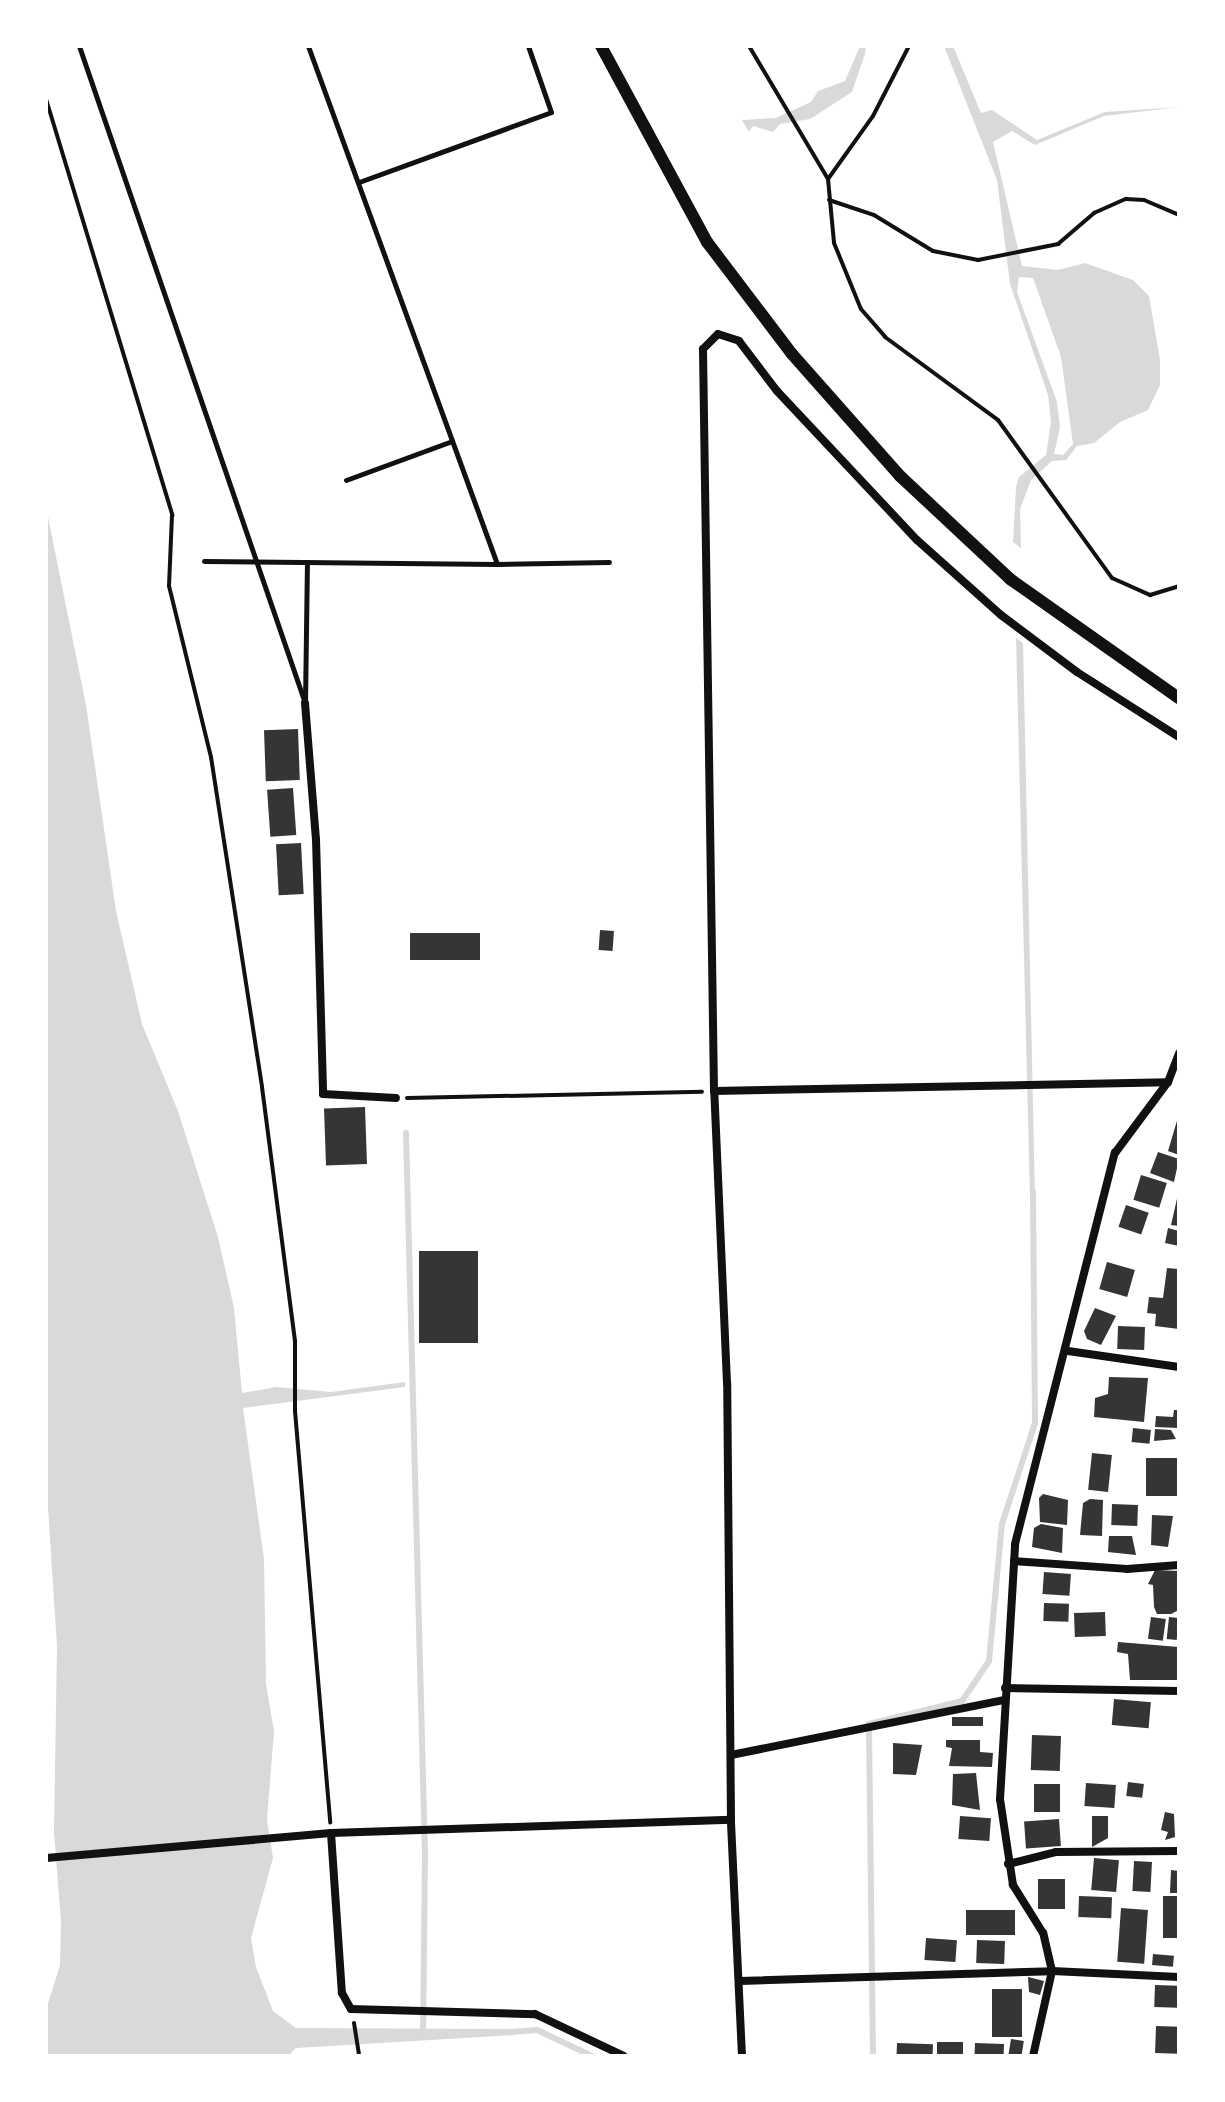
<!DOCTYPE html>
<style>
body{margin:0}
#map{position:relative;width:1225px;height:2102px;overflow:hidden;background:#fff;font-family:Arial,sans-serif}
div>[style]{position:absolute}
.water>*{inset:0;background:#d9d9d9}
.stream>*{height:6px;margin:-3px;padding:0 3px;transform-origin:3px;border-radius:3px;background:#d9d9d9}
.building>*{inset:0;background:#353535;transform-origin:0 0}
.path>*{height:4px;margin:-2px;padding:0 2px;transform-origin:2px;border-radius:2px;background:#111}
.service>*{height:5px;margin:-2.5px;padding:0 2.5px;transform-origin:2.5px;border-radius:2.5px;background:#111}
.minor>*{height:8px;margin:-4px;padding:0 4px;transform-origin:4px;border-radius:4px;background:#111}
.tertiary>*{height:12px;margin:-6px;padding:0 6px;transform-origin:6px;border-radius:6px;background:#111}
span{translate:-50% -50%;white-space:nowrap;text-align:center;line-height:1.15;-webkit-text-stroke:8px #fff;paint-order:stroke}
.frame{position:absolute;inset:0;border:48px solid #fff;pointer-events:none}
</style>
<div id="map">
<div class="water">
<i style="clip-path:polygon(860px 46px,866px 46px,865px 54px,852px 92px,810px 119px,780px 124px,773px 132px,753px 126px,749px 132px,742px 120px,776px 118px,811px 102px,818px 91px,845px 81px)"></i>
<i style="clip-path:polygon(evenodd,944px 46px,953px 46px,981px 113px,992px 110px,1037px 140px,1105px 112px,1179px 107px,1104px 116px,1035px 145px,1012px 131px,993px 142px,1022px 266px,1058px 270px,1085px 263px,1133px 280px,1149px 296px,1160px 360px,1160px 385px,1148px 410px,1120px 422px,1094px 443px,1077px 446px,1066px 460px,1052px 461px,1031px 480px,1020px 509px,1021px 548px,1013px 542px,1016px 487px,1019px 477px,1046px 455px,1051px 422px,1048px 395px,1010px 284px,997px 180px,944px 46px,1019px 277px,1033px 278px,1061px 357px,1073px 444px,1063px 455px,1054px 454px,1060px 427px,1057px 402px,1017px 292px,1019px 277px)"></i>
<i style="clip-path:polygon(46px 507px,86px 705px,116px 911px,142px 1024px,178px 1111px,218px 1237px,234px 1308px,242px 1393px,276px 1387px,331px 1392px,405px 1382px,405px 1387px,243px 1408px,264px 1559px,266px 1684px,274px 1731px,267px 1820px,273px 1858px,251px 1938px,256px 1967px,273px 2011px,296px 2028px,514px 2029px,515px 2035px,296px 2048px,288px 2056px,46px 2056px,46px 2010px,60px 1965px,61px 1922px,54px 1832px,57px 1646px,46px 1477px)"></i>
<i style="clip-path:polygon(1016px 638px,1023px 643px,1035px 1199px,1030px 1198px)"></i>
</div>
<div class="stream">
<i style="left:406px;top:1133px;width:720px;rotate:88.49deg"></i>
<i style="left:425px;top:1853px;width:183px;rotate:90.6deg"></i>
<i style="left:509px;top:2032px;width:28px;rotate:-4deg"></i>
<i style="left:537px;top:2030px;width:61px;rotate:25.3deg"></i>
<i style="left:873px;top:2056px;width:332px;rotate:-90.7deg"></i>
<i style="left:869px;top:1724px;width:96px;rotate:-13.9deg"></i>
<i style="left:962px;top:1701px;width:48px;rotate:-56deg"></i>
<i style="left:989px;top:1661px;width:138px;rotate:-84.6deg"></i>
<i style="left:1002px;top:1524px;width:106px;rotate:-71.9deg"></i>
<i style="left:1035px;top:1423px;width:231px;rotate:-90.5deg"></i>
</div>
<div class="building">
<i style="left:298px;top:729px;width:51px;height:34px;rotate:88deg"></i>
<i style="left:293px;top:788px;width:47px;height:26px;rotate:86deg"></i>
<i style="left:301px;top:843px;width:51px;height:25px;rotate:87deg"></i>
<i style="left:600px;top:930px;width:14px;height:20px;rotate:4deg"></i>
<i style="left:410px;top:933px;width:70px;height:27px"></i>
<i style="left:365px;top:1107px;width:57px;height:41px;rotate:88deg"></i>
<i style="clip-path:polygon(1179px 1114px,1179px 1155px,1168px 1151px)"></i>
<i style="clip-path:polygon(1158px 1152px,1179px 1159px,1174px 1182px,1150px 1173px)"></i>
<i style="left:1141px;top:1175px;width:27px;height:26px;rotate:17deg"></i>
<i style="clip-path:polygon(1179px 1190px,1179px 1226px,1171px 1225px)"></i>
<i style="left:1126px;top:1205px;width:24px;height:23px;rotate:19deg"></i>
<i style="clip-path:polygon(1168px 1228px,1179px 1231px,1179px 1246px,1165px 1243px)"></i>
<i style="left:419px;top:1251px;width:59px;height:92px"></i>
<i style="left:1107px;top:1262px;width:29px;height:28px;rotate:16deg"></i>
<i style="clip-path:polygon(1167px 1268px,1179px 1269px,1179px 1329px,1155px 1326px,1156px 1314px,1147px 1313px,1149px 1297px,1163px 1298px)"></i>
<i style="clip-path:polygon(1095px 1308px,1116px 1316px,1101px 1345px,1087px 1339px,1084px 1331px)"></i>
<i style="left:1118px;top:1326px;width:27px;height:23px;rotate:2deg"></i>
<i style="clip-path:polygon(1109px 1377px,1148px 1378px,1144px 1422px,1094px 1417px,1095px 1398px,1108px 1394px)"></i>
<i style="clip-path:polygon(1174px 1410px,1179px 1410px,1179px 1428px,1155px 1427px,1156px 1416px,1173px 1417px)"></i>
<i style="left:1133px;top:1428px;width:18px;height:14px;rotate:6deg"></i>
<i style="clip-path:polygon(1155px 1429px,1171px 1430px,1176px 1439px,1154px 1441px)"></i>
<i style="left:1092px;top:1453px;width:20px;height:37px;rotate:6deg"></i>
<i style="left:1146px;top:1458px;width:33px;height:38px"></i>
<i style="clip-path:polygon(1043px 1494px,1068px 1500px,1067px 1525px,1040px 1522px,1039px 1498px)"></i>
<i style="clip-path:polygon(1090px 1499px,1103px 1500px,1102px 1536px,1080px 1535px,1083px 1503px)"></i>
<i style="left:1112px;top:1504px;width:26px;height:21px;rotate:2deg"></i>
<i style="clip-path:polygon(1152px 1515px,1173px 1516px,1168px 1547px,1151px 1545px)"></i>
<i style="clip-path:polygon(1041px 1524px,1063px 1528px,1062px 1553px,1032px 1547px,1034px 1528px)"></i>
<i style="clip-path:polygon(1109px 1536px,1132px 1536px,1136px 1555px,1108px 1552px)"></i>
<i style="clip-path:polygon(1155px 1570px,1179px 1571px,1179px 1610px,1171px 1614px,1157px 1614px,1154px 1607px,1153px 1585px,1148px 1584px)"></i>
<i style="left:1044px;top:1572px;width:27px;height:22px;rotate:4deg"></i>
<i style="left:1044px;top:1603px;width:25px;height:18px;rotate:2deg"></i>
<i style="left:1105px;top:1612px;width:24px;height:31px;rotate:88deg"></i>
<i style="left:1151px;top:1617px;width:15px;height:22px;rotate:8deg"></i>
<i style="left:1169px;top:1617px;width:10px;height:22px;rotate:6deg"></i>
<i style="clip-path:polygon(1118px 1642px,1179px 1647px,1179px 1680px,1130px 1680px,1128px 1654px,1117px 1652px)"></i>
<i style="left:1114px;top:1699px;width:37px;height:26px;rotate:5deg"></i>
<i style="left:983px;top:1717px;width:9px;height:31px;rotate:90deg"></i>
<i style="left:1032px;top:1735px;width:29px;height:35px;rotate:2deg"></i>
<i style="clip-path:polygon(946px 1740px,980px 1740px,980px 1752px,993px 1753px,992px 1767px,949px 1766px,952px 1748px,946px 1747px)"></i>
<i style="clip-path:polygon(893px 1743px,922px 1745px,916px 1775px,893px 1774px)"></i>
<i style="clip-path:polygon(976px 1773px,980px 1810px,952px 1805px,953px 1774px)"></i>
<i style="left:1128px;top:1782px;width:16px;height:14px;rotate:7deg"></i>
<i style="left:1086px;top:1783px;width:30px;height:23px;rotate:4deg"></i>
<i style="left:1034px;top:1784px;width:26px;height:28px"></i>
<i style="clip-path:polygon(1165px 1812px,1174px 1814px,1175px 1837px,1165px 1840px,1168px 1832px,1161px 1830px)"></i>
<i style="left:960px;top:1816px;width:31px;height:23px;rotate:4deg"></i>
<i style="clip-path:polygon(1092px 1816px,1108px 1816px,1108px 1838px,1092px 1847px)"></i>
<i style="left:1059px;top:1819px;width:27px;height:35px;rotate:86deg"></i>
<i style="left:1094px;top:1858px;width:25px;height:32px;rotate:5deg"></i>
<i style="left:1134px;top:1861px;width:18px;height:30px;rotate:3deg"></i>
<i style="clip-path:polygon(1171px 1870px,1179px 1871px,1179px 1893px,1170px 1893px)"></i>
<i style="left:1038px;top:1879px;width:27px;height:30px"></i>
<i style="left:1079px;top:1896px;width:33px;height:21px;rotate:2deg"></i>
<i style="left:1163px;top:1896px;width:16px;height:42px"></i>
<i style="left:1121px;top:1908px;width:27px;height:54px;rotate:4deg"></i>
<i style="left:966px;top:1910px;width:49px;height:25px"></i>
<i style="left:926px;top:1938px;width:31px;height:22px;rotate:4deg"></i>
<i style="left:977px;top:1940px;width:28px;height:23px;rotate:2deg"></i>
<i style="left:1153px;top:1954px;width:21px;height:11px;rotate:5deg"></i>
<i style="clip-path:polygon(1028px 1977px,1044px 1981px,1040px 1995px,1029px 1992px)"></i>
<i style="left:1155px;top:1985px;width:23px;height:22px;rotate:2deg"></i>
<i style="left:992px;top:1989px;width:30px;height:48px"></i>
<i style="left:1156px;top:2026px;width:23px;height:27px;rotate:2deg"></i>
<i style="left:1011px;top:2039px;width:13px;height:17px;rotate:9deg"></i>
<i style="left:937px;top:2042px;width:26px;height:14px"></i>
<i style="left:897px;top:2043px;width:36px;height:13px;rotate:2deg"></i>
<i style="left:975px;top:2043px;width:29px;height:13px;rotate:2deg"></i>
</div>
<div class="path">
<i style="left:749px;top:46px;width:155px;rotate:59.3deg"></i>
<i style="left:828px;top:179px;width:64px;rotate:84.6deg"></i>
<i style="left:834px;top:243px;width:71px;rotate:67.8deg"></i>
<i style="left:861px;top:309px;width:37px;rotate:49deg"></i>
<i style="left:885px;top:337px;width:140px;rotate:36.3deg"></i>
<i style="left:998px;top:420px;width:195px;rotate:54.2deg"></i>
<i style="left:1112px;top:578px;width:42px;rotate:24.1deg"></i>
<i style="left:1150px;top:595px;width:30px;rotate:-17deg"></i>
<i style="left:46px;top:99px;width:435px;rotate:73.1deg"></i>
<i style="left:172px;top:515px;width:71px;rotate:92.4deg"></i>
<i style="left:169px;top:586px;width:176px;rotate:76.2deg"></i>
<i style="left:211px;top:757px;width:334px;rotate:81.2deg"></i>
<i style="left:262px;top:1087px;width:256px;rotate:82.6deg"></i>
<i style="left:295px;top:1341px;width:70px;rotate:90deg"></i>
<i style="left:295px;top:1411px;width:413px;rotate:85.1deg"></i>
<i style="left:828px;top:179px;width:77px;rotate:-54.5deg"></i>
<i style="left:873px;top:116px;width:79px;rotate:-62.8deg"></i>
<i style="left:829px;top:200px;width:47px;rotate:18.4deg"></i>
<i style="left:874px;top:215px;width:69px;rotate:31.4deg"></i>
<i style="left:933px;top:251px;width:46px;rotate:11.3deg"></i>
<i style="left:978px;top:260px;width:82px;rotate:-11.3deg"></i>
<i style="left:1058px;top:244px;width:48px;rotate:-40.7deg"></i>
<i style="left:1094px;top:213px;width:35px;rotate:-24deg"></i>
<i style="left:1126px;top:199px;width:18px;rotate:3deg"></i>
<i style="left:1144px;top:200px;width:38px;rotate:23deg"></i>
<i style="left:407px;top:1098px;width:295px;rotate:-1.2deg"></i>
<i style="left:354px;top:2023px;width:33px;rotate:81deg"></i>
</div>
<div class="service">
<i style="left:79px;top:46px;width:695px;rotate:71.02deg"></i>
<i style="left:305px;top:703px;width:141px;rotate:-89.2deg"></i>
<i style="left:308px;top:46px;width:551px;rotate:69.95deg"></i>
<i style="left:497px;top:564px;width:112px;rotate:-1deg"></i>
<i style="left:359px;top:182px;width:204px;rotate:-20deg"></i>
<i style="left:551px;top:112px;width:70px;rotate:-109.2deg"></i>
<i style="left:346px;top:480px;width:113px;rotate:-20.2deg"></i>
<i style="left:204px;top:561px;width:293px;rotate:0.6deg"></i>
</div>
<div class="minor">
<i style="left:305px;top:703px;width:136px;rotate:85.4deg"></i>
<i style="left:316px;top:839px;width:255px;rotate:88.4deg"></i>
<i style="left:323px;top:1094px;width:73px;rotate:3.1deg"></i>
<i style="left:714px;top:1091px;width:454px;rotate:-1.1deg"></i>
<i style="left:1068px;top:1351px;width:112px;rotate:8.2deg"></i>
<i style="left:1014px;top:1561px;width:113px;rotate:4deg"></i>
<i style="left:1127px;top:1569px;width:52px;rotate:-4.4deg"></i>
<i style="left:1005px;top:1688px;width:174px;rotate:1deg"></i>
<i style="left:731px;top:1755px;width:279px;rotate:-11.4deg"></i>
<i style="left:331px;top:1833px;width:160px;rotate:86.1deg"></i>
<i style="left:342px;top:1993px;width:18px;rotate:61deg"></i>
<i style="left:351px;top:2009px;width:184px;rotate:1.6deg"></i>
<i style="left:535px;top:2014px;width:98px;rotate:25.3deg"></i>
<i style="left:46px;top:1858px;width:286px;rotate:-5deg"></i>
<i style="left:331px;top:1833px;width:400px;rotate:-1.9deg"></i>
<i style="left:1008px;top:1864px;width:49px;rotate:-14deg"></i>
<i style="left:1056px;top:1852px;width:123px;rotate:-0.5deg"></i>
<i style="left:740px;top:1981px;width:312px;rotate:-1.8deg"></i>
<i style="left:1052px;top:1971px;width:127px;rotate:2.7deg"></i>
<i style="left:742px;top:2056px;width:236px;rotate:-92.7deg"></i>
<i style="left:731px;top:1820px;width:437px;rotate:-90.5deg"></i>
<i style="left:727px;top:1383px;width:292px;rotate:-92.5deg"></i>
<i style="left:714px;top:1091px;width:742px;rotate:-90.85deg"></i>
<i style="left:703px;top:349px;width:21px;rotate:-45deg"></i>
<i style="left:718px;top:334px;width:22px;rotate:18deg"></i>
<i style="left:739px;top:341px;width:63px;rotate:52.8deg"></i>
<i style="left:777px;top:391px;width:204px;rotate:46.8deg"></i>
<i style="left:917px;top:540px;width:113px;rotate:41.8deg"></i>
<i style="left:1001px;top:615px;width:95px;rotate:36.9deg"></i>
<i style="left:1077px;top:672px;width:121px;rotate:32.5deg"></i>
<i style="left:1033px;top:2056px;width:87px;rotate:-77.4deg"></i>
<i style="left:1052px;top:1971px;width:39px;rotate:-103deg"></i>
<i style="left:1043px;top:1933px;width:57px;rotate:-122deg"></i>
<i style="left:1013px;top:1885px;width:87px;rotate:-98.6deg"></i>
<i style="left:1000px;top:1799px;width:255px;rotate:-86.6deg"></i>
<i style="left:1015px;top:1544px;width:404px;rotate:-75.7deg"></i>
<i style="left:1115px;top:1153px;width:89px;rotate:-53.3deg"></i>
<i style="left:1168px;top:1082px;width:31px;rotate:-69deg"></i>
</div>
<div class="tertiary">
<i style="left:601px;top:46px;width:223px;rotate:61.6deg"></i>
<i style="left:707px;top:242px;width:141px;rotate:52.8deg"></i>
<i style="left:792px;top:354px;width:163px;rotate:48.5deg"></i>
<i style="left:900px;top:476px;width:151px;rotate:43.1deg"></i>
<i style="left:1010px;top:579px;width:207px;rotate:35.2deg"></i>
</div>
<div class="frame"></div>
</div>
